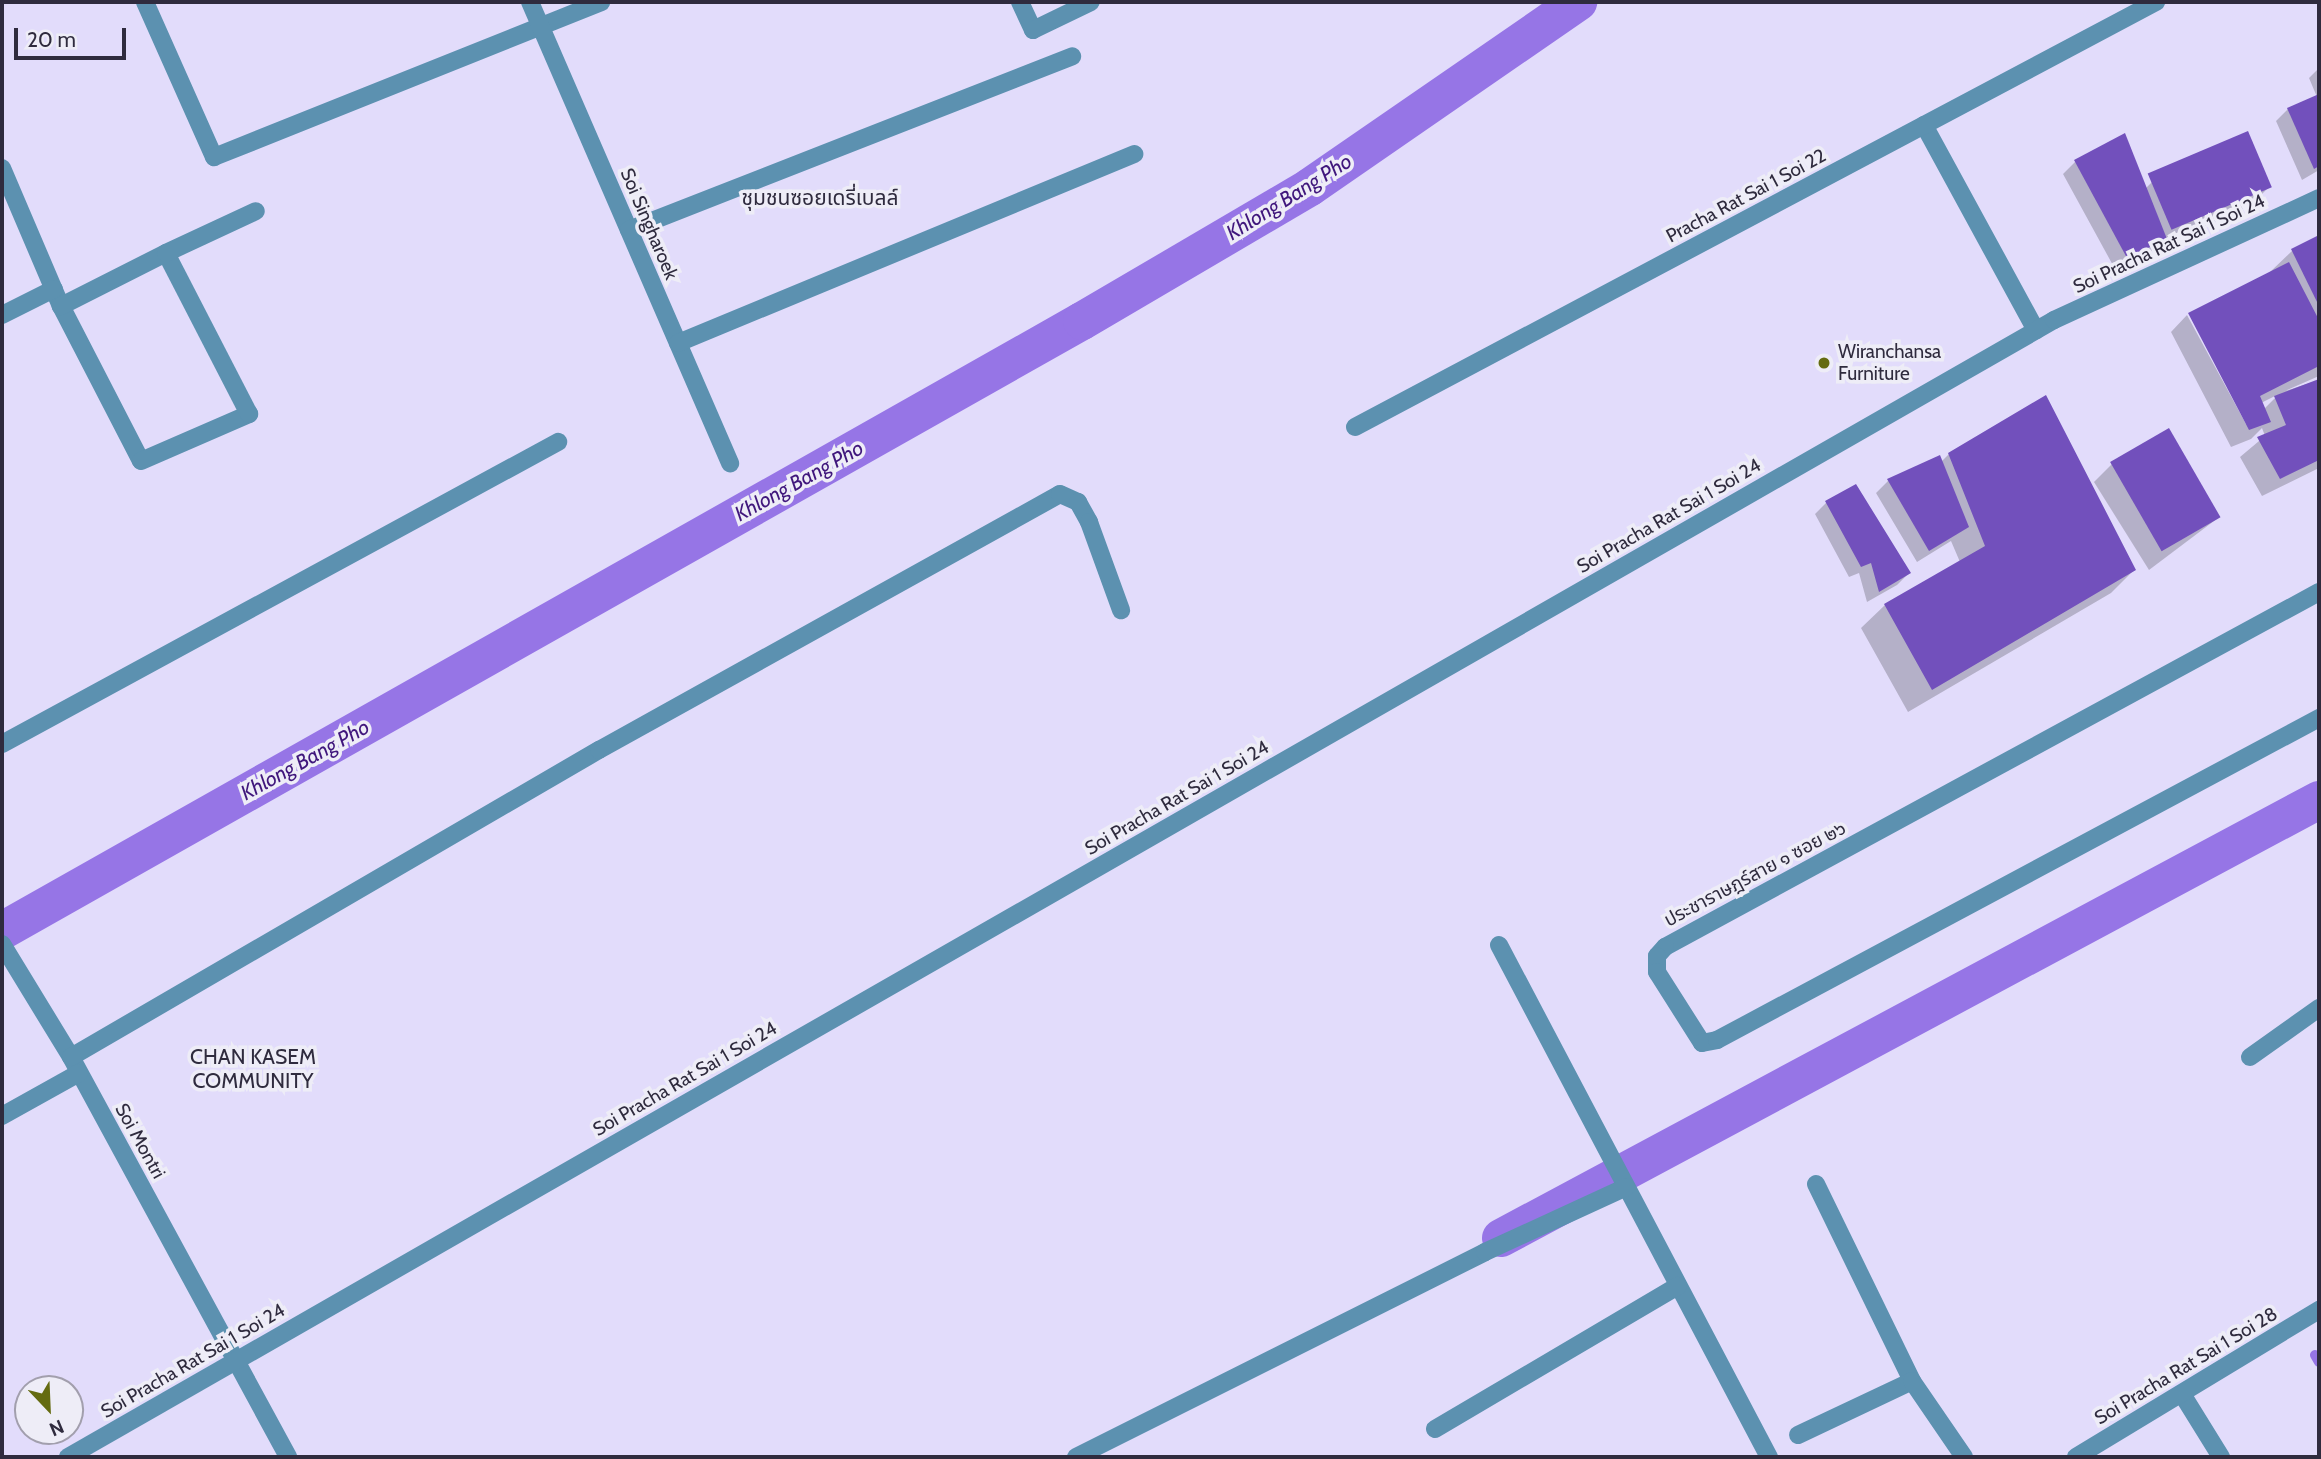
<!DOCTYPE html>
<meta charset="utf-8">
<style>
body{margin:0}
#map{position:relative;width:2321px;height:1459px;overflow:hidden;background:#e2dcfb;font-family:Cabin,"Noto Sans Thai",sans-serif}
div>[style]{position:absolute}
.shadow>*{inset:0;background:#0003}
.stream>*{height:10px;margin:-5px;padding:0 5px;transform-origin:5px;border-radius:5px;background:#9675e6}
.canal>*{height:38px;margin:-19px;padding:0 19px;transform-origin:19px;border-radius:19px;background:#9675e6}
.building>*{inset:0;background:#7250bc;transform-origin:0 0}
.minor>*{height:18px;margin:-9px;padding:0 9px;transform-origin:9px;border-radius:9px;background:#5c91b0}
.dots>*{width:19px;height:19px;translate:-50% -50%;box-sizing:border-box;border:4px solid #eeedf7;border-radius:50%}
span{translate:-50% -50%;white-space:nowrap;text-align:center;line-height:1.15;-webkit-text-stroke:7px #eeedf7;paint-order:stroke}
.street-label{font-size:19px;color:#2f2b3e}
.poi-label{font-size:19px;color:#2f2b3e}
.left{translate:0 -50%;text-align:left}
.water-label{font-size:21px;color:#40177c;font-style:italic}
.neighbourhood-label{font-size:21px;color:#2f2b3e}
.frame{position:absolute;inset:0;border:4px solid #2f2b3e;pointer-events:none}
.north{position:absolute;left:14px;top:1375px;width:70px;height:70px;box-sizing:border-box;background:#eeedf7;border:2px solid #a29fad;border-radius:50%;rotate:157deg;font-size:19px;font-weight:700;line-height:28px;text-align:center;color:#2f2b3e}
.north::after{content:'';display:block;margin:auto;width:24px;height:32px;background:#646b10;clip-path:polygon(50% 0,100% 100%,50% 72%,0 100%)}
.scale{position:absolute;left:14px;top:28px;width:112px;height:32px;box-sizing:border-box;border:4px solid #2f2b3e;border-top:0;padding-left:9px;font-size:21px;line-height:24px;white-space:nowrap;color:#2f2b3e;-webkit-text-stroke:5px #eeedf7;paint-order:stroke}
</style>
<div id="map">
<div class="shadow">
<i style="clip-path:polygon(2319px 68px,2319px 170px,2302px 180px,2276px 121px,2288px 109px,2317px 97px,2309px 78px)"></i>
<i style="clip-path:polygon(2075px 162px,2145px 189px,2152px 182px,2270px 186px,2252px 204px,2115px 269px,2063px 174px)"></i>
<i style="clip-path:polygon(evenodd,2319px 237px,2319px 376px,2285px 391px,2319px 380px,2319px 468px,2262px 496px,2240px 457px,2265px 436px,2262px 428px,2251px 439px,2231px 447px,2171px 332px,2187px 315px,2246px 424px,2269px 273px,2292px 251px,2319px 237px,2277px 395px,2278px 395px,2264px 409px,2261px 403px,2277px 395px)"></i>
<i style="clip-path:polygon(1949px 454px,2134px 570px,2111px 593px,1908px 712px,1861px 628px,1885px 605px,1960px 562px,1951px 541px,1917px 562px,1876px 493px,1888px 481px,1939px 458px,1941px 462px)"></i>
<i style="clip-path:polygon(2112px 464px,2218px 518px,2149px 570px,2094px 482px)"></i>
<i style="clip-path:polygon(1827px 502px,1909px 573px,1897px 585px,1867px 602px,1859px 573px,1849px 577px,1815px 514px)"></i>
<i style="clip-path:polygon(2319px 1349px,2319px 1364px,2314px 1355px)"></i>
</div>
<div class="stream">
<i style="left:2315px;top:1355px;width:8px;rotate:60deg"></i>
</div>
<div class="canal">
<i style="left:2px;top:931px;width:1240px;rotate:-29.46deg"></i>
<i style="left:1082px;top:321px;width:264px;rotate:-30.4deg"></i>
<i style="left:1310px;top:187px;width:326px;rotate:-34.6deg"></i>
<i style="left:1501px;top:1238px;width:928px;rotate:-28.17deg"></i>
</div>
<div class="building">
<i style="clip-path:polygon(2319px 94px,2319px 166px,2314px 169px,2287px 108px)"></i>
<i style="left:2248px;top:131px;width:61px;height:109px;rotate:67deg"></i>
<i style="clip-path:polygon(2125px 133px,2167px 239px,2127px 258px,2074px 160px)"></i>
<i style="clip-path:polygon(2319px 235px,2319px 306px,2291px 249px)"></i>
<i style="clip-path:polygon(2289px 262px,2319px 320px,2319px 366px,2260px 396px,2271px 422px,2249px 430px,2188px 313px)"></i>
<i style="clip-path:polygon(2319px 379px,2319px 460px,2280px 479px,2257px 437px,2286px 425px,2274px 396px)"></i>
<i style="clip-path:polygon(2046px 395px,2136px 570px,1932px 690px,1884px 604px,1985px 546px,1948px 453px)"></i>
<i style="left:2169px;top:428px;width:103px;height:68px;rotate:60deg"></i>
<i style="clip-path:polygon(1940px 455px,1969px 527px,1929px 551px,1887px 479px)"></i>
<i style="clip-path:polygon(1856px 484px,1911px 573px,1879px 592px,1871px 563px,1861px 567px,1825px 501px)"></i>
</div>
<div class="minor">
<i style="left:145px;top:2px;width:170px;rotate:66deg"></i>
<i style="left:214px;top:157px;width:417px;rotate:-21.8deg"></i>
<i style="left:530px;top:2px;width:503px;rotate:66.55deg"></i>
<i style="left:1020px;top:2px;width:31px;rotate:65deg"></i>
<i style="left:1033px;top:30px;width:64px;rotate:-25.8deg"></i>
<i style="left:1924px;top:125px;width:234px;rotate:61.4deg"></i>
<i style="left:2px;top:168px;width:150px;rotate:66.9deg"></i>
<i style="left:61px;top:306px;width:174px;rotate:62.7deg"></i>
<i style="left:141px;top:461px;width:118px;rotate:-23.5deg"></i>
<i style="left:249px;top:414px;width:181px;rotate:-117.3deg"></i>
<i style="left:166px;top:253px;width:118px;rotate:153.2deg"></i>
<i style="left:629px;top:230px;width:476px;rotate:-21.4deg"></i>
<i style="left:166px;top:253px;width:99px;rotate:-25deg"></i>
<i style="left:2px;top:315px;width:58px;rotate:-26.6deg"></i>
<i style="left:678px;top:343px;width:494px;rotate:-22.5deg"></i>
<i style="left:1355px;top:427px;width:907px;rotate:-27.95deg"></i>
<i style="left:2319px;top:592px;width:744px;rotate:151.51deg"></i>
<i style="left:1665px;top:947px;width:12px;rotate:132deg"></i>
<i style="left:1657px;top:956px;width:16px;rotate:90deg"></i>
<i style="left:1657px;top:972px;width:84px;rotate:57.6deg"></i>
<i style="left:1702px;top:1043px;width:15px;rotate:-11deg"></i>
<i style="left:1717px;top:1040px;width:683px;rotate:-28.14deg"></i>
<i style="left:2px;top:744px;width:633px;rotate:-28.51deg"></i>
<i style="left:2px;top:944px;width:132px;rotate:58.6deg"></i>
<i style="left:71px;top:1057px;width:455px;rotate:61.5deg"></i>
<i style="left:1499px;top:945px;width:579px;rotate:62.2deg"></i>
<i style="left:71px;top:1057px;width:611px;rotate:-30.18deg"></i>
<i style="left:599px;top:750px;width:527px;rotate:-29.04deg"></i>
<i style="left:1060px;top:494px;width:20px;rotate:24deg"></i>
<i style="left:1078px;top:502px;width:23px;rotate:61deg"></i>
<i style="left:1089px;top:522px;width:94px;rotate:70deg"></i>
<i style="left:2250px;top:1057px;width:85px;rotate:-35.4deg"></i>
<i style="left:2px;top:1116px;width:88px;rotate:-29.2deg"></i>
<i style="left:1816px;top:1184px;width:219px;rotate:64deg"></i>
<i style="left:2182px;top:1394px;width:74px;rotate:58.2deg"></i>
<i style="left:1435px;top:1429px;width:282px;rotate:-30.5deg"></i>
<i style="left:1798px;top:1435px;width:126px;rotate:-25.3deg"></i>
<i style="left:1912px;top:1381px;width:92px;rotate:55.6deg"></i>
<i style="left:68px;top:1457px;width:2288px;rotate:-29.79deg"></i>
<i style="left:2054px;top:320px;width:292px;rotate:-24.7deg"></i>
<i style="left:1076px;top:1457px;width:457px;rotate:-26.6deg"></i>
<i style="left:1485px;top:1252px;width:155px;rotate:-24.7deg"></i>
<i style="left:2076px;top:1457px;width:284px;rotate:-31.2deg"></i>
</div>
<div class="dots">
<i style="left:1824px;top:363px;background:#646b10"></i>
</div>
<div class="street-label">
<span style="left:1746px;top:196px;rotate:-28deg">Pracha Rat Sai 1 Soi 22</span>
<span style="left:649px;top:224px;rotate:67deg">Soi Singharoek</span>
<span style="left:2169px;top:244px;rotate:-25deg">Soi Pracha Rat Sai 1 Soi 24</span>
<span style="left:1669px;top:516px;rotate:-30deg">Soi Pracha Rat Sai 1 Soi 24</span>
<span style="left:1177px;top:798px;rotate:-30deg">Soi Pracha Rat Sai 1 Soi 24</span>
<span style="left:1755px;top:874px;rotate:-28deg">ประชาราษฎร์สาย ๑ ซอย ๒๖</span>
<span style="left:685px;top:1079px;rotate:-30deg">Soi Pracha Rat Sai 1 Soi 24</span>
<span style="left:140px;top:1141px;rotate:61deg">Soi Montri</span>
<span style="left:193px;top:1361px;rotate:-30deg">Soi Pracha Rat Sai 1 Soi 24</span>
<span style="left:2186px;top:1366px;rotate:-31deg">Soi Pracha Rat Sai 1 Soi 28</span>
</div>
<div class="poi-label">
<span class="left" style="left:1838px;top:363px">Wiranchansa<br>Furniture</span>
</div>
<div class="water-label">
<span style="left:1289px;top:197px;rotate:-32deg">Khlong Bang Pho</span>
<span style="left:799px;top:481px;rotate:-29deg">Khlong Bang Pho</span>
<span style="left:305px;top:760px;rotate:-29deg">Khlong Bang Pho</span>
</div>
<div class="neighbourhood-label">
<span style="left:820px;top:198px">ชุมชนซอยเดรี่เบลล์</span>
<span style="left:253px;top:1069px">CHAN KASEM<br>COMMUNITY</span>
</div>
<div class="frame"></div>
<div class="north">N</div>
<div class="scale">20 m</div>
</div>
